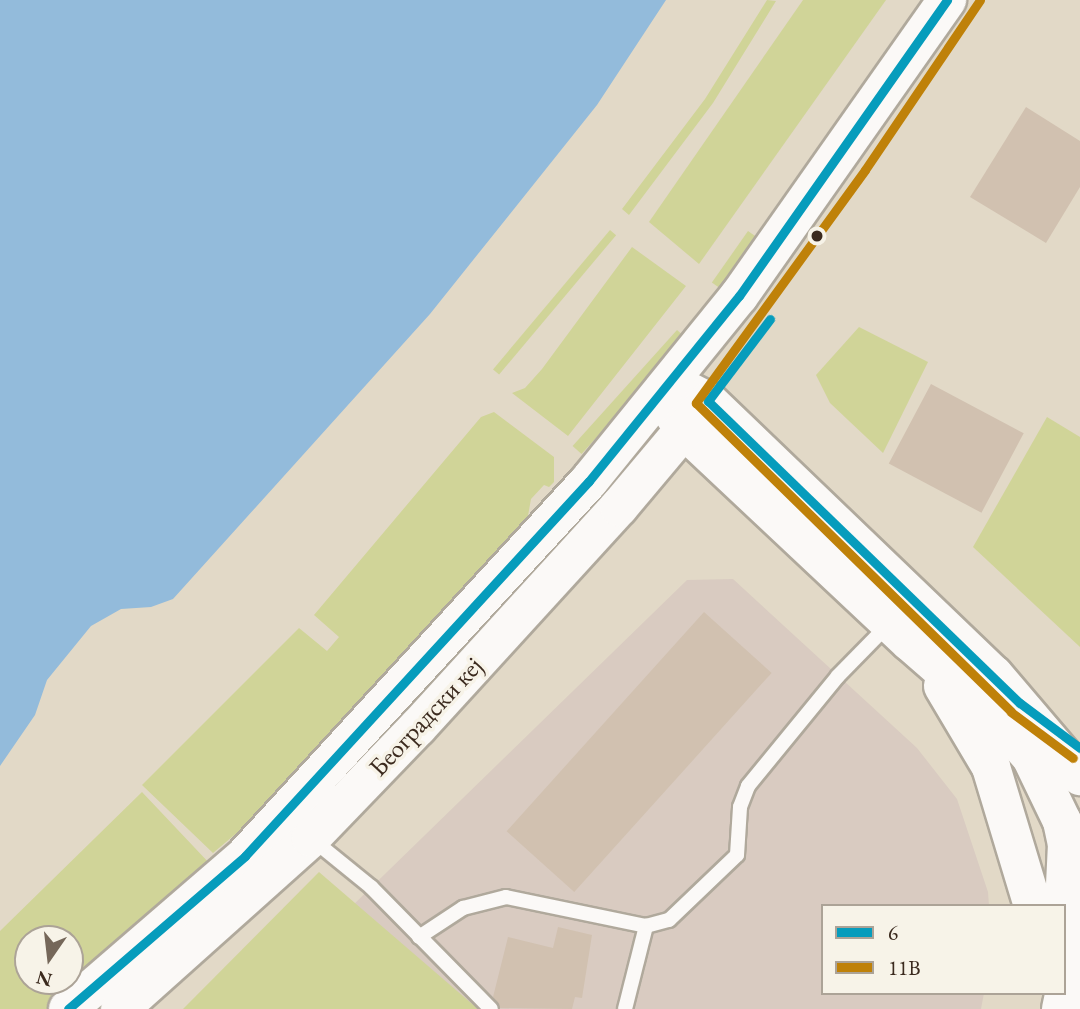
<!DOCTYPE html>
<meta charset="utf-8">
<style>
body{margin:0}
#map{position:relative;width:1080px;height:1009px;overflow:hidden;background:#e2d9c7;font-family:"EB Garamond",serif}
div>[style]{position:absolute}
.industrial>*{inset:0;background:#d9cbc1}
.green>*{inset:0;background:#d0d498;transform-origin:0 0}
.water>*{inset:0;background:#93bbdb}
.building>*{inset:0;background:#d1c1b0;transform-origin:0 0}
.roads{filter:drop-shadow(2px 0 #b0a99c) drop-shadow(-2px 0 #b0a99c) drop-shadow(0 2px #b0a99c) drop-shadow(0 -2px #b0a99c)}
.lane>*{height:14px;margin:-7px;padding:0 7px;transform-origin:7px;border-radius:7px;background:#fbf9f7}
.secondary>*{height:38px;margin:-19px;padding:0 19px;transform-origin:19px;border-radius:19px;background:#fbf9f7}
.bus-1>*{height:9px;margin:-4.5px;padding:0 4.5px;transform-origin:4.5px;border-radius:4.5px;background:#069cbc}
.bus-2>*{height:9px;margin:-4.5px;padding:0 4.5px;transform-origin:4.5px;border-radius:4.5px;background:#bf8109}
.dots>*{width:19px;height:19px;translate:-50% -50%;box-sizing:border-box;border:4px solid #f7f3e8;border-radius:50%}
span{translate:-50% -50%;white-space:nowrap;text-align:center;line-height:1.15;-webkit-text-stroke:7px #f7f3e8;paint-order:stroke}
.street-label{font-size:26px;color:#3b2a1e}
.legend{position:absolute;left:821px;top:904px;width:245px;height:91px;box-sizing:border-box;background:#f7f3e8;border:2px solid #aca397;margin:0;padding:9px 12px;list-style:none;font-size:21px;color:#3b2a1e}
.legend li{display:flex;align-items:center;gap:14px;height:35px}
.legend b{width:35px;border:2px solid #aca397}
.north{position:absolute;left:14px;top:925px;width:70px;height:70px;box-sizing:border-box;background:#f7f3e8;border:2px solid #aca397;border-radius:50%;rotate:194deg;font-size:19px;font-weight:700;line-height:28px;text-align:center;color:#3b2a1e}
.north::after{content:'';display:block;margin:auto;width:24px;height:32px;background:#756759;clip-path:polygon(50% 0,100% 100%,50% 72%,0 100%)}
</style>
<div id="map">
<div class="industrial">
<i style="clip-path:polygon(733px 579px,917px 748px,957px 799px,988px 892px,989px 906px,823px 906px,823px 993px,984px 993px,981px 1009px,472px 1009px,349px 909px,687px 580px)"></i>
</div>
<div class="green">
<i style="clip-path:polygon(767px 0,776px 1px,713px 103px,629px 215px,622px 209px,705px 99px)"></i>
<i style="clip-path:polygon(803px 0,886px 0,699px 264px,649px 222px)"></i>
<i style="left:610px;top:230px;width:8px;height:182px;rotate:40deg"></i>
<i style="left:748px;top:231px;width:16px;height:63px;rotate:35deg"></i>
<i style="clip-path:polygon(632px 247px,686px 286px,568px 436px,512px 393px,525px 388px,542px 369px)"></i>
<i style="clip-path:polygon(859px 327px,928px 362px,883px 453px,830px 403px,816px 375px)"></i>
<i style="left:677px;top:330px;width:12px;height:156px;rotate:42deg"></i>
<i style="clip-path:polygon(494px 412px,554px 457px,554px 482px,549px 487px,544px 485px,531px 499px,526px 527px,295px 784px,213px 853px,142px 785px,299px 628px,327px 651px,339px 637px,314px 615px,481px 417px)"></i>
<i style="clip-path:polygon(1047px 417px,1080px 437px,1080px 647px,973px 547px)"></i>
<i style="clip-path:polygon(evenodd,142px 792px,211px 865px,50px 1009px,0 1009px,0 931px,142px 792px,28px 939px,70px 939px,70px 981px,28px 981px,28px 939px)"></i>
<i style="clip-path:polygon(319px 872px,478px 1009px,183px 1009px)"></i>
</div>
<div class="water">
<i style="clip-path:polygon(0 0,666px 0,597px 105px,430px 314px,173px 599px,151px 607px,121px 609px,91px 626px,47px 680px,35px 715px,0 766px)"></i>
</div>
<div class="building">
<i style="clip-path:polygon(1026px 107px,1080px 141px,1080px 187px,1046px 243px,970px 197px)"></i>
<i style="left:931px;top:384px;width:105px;height:90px;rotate:28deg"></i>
<i style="left:704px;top:612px;width:91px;height:295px;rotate:42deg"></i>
<i style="clip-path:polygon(558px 927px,592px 935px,582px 998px,575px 997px,572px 1009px,500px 1008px,493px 997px,508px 937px,553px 948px)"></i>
</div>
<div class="roads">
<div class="lane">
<i style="left:312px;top:839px;width:76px;rotate:39.1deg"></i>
<i style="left:371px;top:887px;width:171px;rotate:45.5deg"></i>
<i style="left:419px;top:937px;width:53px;rotate:-33.4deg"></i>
<i style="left:463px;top:908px;width:44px;rotate:-14.3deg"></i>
<i style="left:506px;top:897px;width:143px;rotate:11.7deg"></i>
<i style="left:646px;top:926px;width:24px;rotate:-15deg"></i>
<i style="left:669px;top:920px;width:94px;rotate:-43.7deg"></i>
<i style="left:737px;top:855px;width:48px;rotate:-86.4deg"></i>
<i style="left:740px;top:807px;width:22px;rotate:-69deg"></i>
<i style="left:748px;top:786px;width:142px;rotate:-50.7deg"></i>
<i style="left:838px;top:676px;width:73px;rotate:-45.6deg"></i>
<i style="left:625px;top:1009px;width:86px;rotate:-75.8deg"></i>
</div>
<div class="secondary">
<i style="left:684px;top:389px;width:27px;rotate:27deg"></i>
<i style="left:708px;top:401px;width:396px;rotate:43.8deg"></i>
<i style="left:994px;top:675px;width:133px;rotate:49.6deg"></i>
<i style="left:669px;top:407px;width:26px;rotate:58deg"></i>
<i style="left:683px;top:429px;width:311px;rotate:43.2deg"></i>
<i style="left:910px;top:642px;width:116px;rotate:41.1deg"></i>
<i style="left:997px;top:718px;width:52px;rotate:48.9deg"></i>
<i style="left:1031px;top:757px;width:71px;rotate:64.2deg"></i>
<i style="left:1062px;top:821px;width:24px;rotate:78deg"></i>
<i style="left:1067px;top:844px;width:62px;rotate:92.8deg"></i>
<i style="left:943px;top:686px;width:94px;rotate:59.3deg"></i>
<i style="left:991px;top:767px;width:145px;rotate:73.2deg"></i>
<i style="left:68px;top:1009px;width:234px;rotate:-40.8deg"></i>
<i style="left:245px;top:856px;width:509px;rotate:-47.47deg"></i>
<i style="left:589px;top:481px;width:238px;rotate:-51deg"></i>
<i style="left:739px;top:296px;width:362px;rotate:-54.9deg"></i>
<i style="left:120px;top:1009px;width:256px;rotate:-41.8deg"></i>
<i style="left:311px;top:838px;width:154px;rotate:-46.1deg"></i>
<i style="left:418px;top:727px;width:298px;rotate:-47.6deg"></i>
<i style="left:619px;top:507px;width:138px;rotate:-50deg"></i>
<i style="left:1061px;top:1009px;width:48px;rotate:-78deg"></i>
<i style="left:1071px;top:962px;width:56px;rotate:-97.1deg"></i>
</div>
</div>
<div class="bus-1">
<i style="left:770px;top:319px;width:103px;rotate:127.1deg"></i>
<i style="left:708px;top:401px;width:434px;rotate:44.1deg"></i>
<i style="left:1020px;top:703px;width:75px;rotate:36.9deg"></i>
<i style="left:68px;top:1009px;width:234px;rotate:-40.8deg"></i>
<i style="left:245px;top:856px;width:509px;rotate:-47.47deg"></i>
<i style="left:589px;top:481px;width:238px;rotate:-51deg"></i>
<i style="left:739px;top:296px;width:362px;rotate:-54.9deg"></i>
</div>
<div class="bus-2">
<i style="left:980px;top:0;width:205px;rotate:124.1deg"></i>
<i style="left:865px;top:170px;width:288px;rotate:126deg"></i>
<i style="left:696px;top:403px;width:441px;rotate:44.4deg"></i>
<i style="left:1011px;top:712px;width:77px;rotate:36.6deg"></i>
</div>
<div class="dots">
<i style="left:817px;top:236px;background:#3b2a1e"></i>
</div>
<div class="street-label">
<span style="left:426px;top:717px;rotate:-47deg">Београдски кеј</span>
</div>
<ul class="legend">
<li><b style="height:9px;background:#069cbc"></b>6</li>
<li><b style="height:9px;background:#bf8109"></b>11B</li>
</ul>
<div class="north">N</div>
</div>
